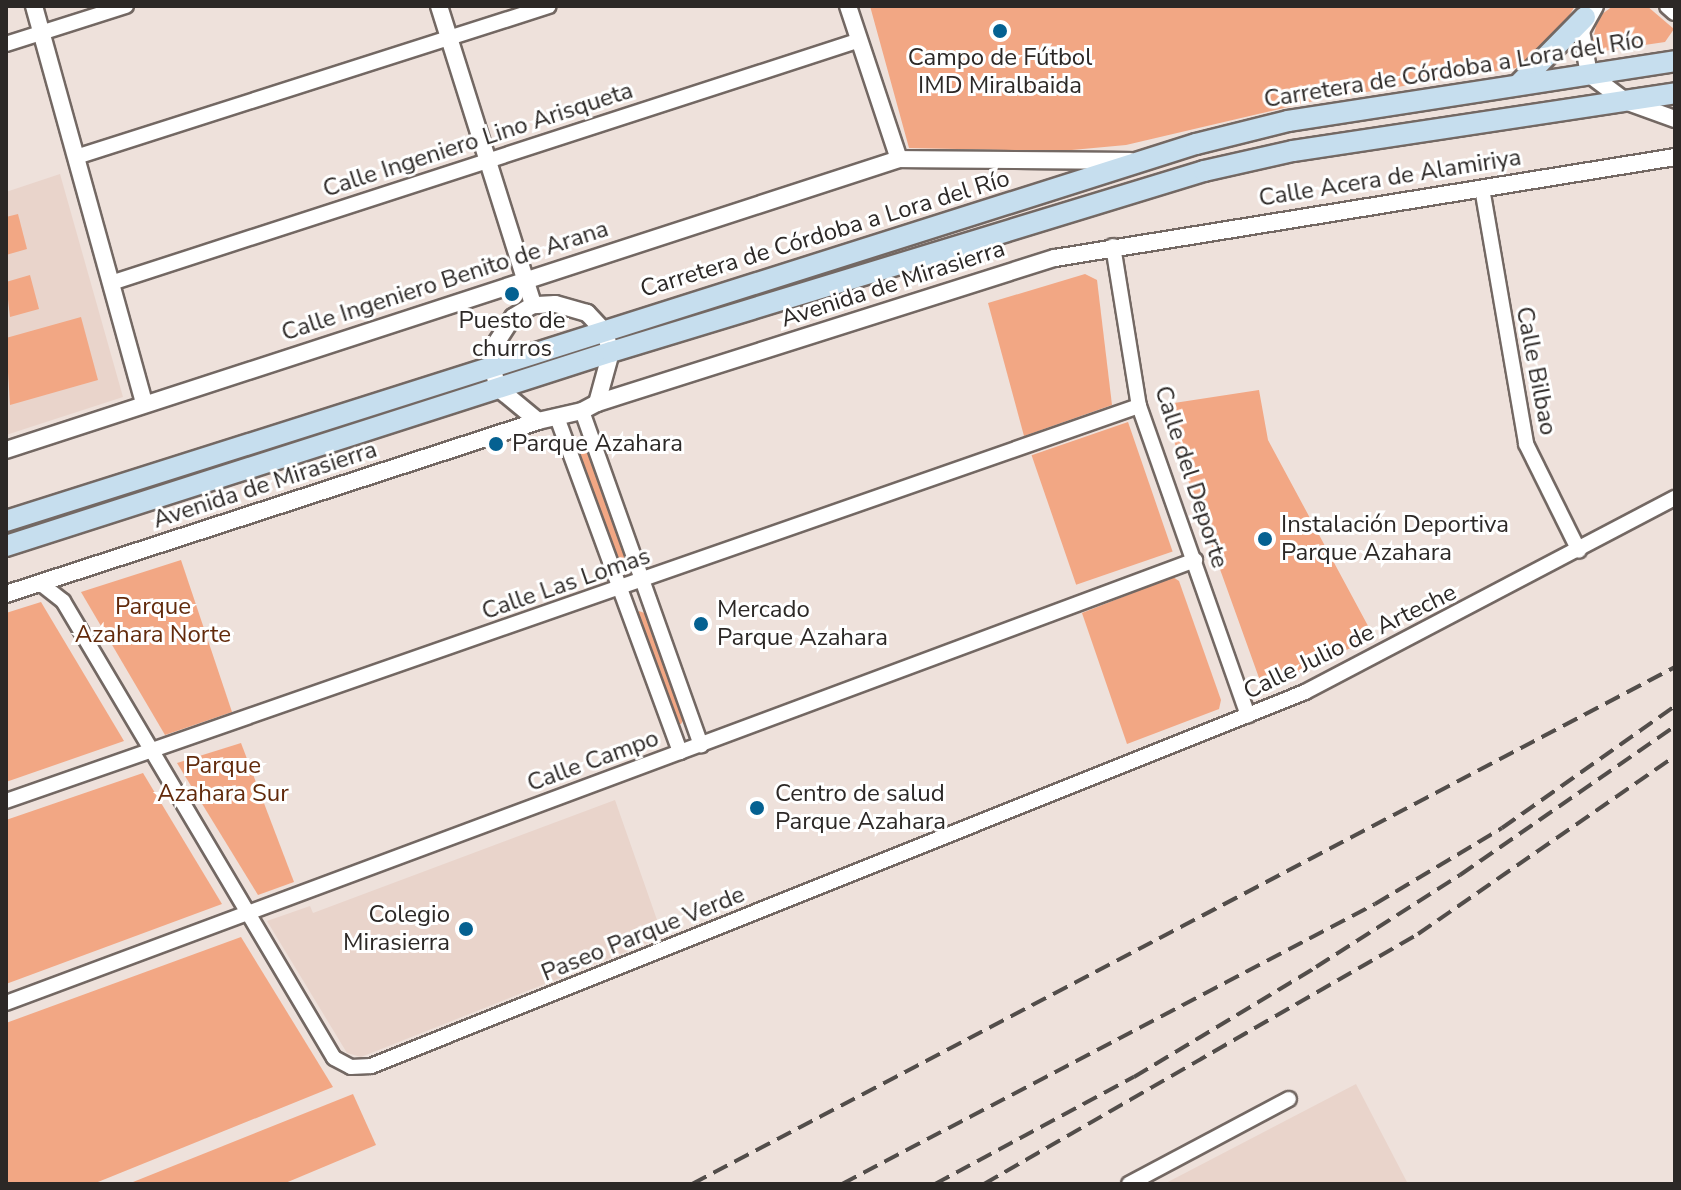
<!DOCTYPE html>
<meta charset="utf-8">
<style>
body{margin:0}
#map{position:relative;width:1681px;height:1190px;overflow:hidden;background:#eee1db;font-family:"Nunito Sans",sans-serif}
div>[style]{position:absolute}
.built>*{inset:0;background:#e9d4cb}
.green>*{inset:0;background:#f2a784;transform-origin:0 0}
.roads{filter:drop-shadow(2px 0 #736863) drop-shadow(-2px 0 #736863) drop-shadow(0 2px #736863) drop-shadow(0 -2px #736863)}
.minor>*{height:14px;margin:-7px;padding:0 7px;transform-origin:7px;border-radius:7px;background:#fff}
.tertiary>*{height:16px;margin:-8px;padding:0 8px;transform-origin:8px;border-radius:8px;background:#fff}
.secondary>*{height:20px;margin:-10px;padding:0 10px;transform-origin:10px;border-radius:10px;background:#c6deee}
.rail>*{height:4px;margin-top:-2px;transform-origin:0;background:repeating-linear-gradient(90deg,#524d4a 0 16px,transparent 0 24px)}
.dots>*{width:22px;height:22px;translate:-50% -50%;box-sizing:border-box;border:4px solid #fff;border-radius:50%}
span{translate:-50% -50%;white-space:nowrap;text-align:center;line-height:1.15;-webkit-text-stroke:6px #fff;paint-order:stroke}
.poi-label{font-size:24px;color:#2c2826}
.left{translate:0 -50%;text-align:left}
.right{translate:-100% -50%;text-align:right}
.street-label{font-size:24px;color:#2c2826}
.park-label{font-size:24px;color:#622a0b}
.frame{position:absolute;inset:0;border:8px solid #2c2826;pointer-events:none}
</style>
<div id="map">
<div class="built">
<i style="clip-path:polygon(60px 174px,123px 397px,6px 435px,6px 192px)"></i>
<i style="clip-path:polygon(615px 800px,663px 937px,361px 1057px,347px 1053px,267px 921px,310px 906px,313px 913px)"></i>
<i style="clip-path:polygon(1356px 1084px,1408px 1184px,1164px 1184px)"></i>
</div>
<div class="green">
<i style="clip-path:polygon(870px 6px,1575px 6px,1550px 47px,1516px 68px,1322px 99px,1126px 145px,1061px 151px,909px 148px)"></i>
<i style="clip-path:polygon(1613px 6px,1647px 6px,1674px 29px,1665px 42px,1590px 53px,1598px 17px)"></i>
<i style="clip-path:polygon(18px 214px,27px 249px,6px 255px,6px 217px)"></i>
<i style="clip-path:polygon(1085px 274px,1097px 280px,1112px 405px,1024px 436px,988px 303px)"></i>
<i style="clip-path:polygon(30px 275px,39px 309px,10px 317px,6px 282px)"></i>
<i style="clip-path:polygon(81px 317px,98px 380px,10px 405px,6px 338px)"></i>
<i style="clip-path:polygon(1259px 390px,1268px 440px,1374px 637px,1263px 689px,1161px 405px)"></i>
<i style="left:1128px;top:422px;width:137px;height:102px;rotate:71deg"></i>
<i style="clip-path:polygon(577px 439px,585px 441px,628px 561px,624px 569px,615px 565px,572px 445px)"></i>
<i style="clip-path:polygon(181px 560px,232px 712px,165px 735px,81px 592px)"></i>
<i style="clip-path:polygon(1173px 577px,1179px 581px,1221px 700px,1219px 709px,1127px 744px,1082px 613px)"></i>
<i style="clip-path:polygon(41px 602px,124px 741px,6px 782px,6px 613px)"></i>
<i style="clip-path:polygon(639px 611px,647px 614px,685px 717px,681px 724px,676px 724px,635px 618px)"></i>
<i style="clip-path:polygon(241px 743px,294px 882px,258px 895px,177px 763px)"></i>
<i style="clip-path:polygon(143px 773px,222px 904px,6px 984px,6px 820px)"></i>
<i style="clip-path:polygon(241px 937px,333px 1087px,93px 1184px,6px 1184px,6px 1023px)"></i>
<i style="clip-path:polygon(353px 1094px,376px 1145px,283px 1184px,128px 1184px)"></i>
</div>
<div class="roads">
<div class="minor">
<i style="left:6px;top:44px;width:126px;rotate:-17.6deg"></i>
<i style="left:76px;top:157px;width:496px;rotate:-17.7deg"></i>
<i style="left:1482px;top:188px;width:260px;rotate:80.2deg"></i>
<i style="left:1526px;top:444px;width:119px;rotate:63.6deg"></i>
<i style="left:1113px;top:246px;width:162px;rotate:80.8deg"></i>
<i style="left:1139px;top:406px;width:328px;rotate:70.6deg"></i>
<i style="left:111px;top:283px;width:787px;rotate:-17.97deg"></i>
<i style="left:582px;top:411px;width:355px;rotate:70.4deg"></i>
<i style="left:558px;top:420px;width:354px;rotate:69.8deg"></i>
<i style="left:40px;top:583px;width:29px;rotate:38deg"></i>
<i style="left:63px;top:601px;width:531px;rotate:59.33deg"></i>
<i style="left:334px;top:1058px;width:19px;rotate:28deg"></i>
<i style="left:351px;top:1067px;width:20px;rotate:-3deg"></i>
<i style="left:371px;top:1066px;width:1006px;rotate:-21.82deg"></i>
<i style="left:1305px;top:692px;width:418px;rotate:-27.7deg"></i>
<i style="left:6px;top:801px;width:1200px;rotate:-19.22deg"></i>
<i style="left:6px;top:1003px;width:1269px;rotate:-20.43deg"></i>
<i style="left:1129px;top:1184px;width:181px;rotate:-28deg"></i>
</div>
<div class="tertiary">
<i style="left:34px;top:6px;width:411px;rotate:74.5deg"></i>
<i style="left:439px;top:6px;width:313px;rotate:72.5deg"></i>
<i style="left:848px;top:6px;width:161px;rotate:71.6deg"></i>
<i style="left:1595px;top:6px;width:29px;rotate:119deg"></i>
<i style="left:1581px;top:31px;width:44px;rotate:79.5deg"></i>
<i style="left:1589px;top:74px;width:45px;rotate:36.9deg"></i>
<i style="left:1625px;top:101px;width:53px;rotate:19.8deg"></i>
<i style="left:1668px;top:6px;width:9px;rotate:41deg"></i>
<i style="left:597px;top:403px;width:480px;rotate:-17.6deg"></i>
<i style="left:1055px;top:258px;width:628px;rotate:-9.25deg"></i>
<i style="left:6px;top:450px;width:939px;rotate:-18.05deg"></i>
<i style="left:899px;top:159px;width:231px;rotate:0.5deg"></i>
<i style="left:6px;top:594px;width:559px;rotate:-18.01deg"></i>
<i style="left:538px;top:421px;width:45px;rotate:-12.8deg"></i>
<i style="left:582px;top:411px;width:17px;rotate:-28deg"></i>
<i style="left:597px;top:403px;width:53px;rotate:-74.6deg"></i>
<i style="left:611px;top:352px;width:22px;rotate:-108deg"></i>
<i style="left:604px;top:331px;width:25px;rotate:-133deg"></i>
<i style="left:587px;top:313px;width:33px;rotate:-164deg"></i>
<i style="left:555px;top:304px;width:22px;rotate:177deg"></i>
<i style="left:533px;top:305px;width:23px;rotate:149deg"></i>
<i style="left:513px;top:317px;width:30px;rotate:123deg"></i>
<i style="left:497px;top:342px;width:25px;rotate:102deg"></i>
<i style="left:492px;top:366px;width:23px;rotate:75deg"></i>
<i style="left:498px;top:388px;width:52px;rotate:39.5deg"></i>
</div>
<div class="secondary">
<i style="left:1519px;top:84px;width:94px;rotate:-45.4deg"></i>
<i style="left:6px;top:521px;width:1248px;rotate:-17.58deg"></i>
<i style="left:1196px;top:144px;width:95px;rotate:-14deg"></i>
<i style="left:1288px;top:121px;width:392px;rotate:-8.8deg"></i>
<i style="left:6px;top:546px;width:635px;rotate:-17.78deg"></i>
<i style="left:611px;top:352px;width:620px;rotate:-16.97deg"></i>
<i style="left:1204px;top:171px;width:91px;rotate:-12.7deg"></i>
<i style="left:1293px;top:151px;width:386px;rotate:-8.6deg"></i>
</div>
</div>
<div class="rail">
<i style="left:692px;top:1184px;width:1111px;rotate:-27.74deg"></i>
<i style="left:842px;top:1184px;width:602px;rotate:-27.71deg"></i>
<i style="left:1375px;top:904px;width:148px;rotate:-30.9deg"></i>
<i style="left:1502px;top:828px;width:212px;rotate:-35.2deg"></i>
<i style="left:935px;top:1184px;width:226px;rotate:-28.3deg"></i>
<i style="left:1134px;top:1077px;width:213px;rotate:-31.1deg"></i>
<i style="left:1316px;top:967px;width:171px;rotate:-32.6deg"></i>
<i style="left:1460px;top:875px;width:262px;rotate:-34.7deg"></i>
<i style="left:984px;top:1184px;width:501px;rotate:-29.94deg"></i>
<i style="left:1418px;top:934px;width:313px;rotate:-34.7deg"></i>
</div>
<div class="dots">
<i style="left:1000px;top:31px;background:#056191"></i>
<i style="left:512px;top:294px;background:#056191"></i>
<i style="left:496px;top:444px;background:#056191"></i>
<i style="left:1265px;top:539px;background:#056191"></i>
<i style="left:701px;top:624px;background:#056191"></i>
<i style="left:757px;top:808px;background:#056191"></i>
<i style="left:466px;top:929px;background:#056191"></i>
</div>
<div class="poi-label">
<span style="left:1000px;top:72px">Campo de Fútbol<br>IMD Miralbaida</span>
<span style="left:512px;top:335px">Puesto de<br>churros</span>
<span class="left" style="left:512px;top:444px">Parque Azahara</span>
<span class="left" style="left:1281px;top:539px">Instalación Deportiva<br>Parque Azahara</span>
<span class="left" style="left:717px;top:624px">Mercado<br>Parque Azahara</span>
<span class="left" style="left:775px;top:808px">Centro de salud<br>Parque Azahara</span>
<span class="right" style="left:450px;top:929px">Colegio<br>Mirasierra</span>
</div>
<div class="street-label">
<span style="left:1454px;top:70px;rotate:-9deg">Carretera de Córdoba a Lora del Río</span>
<span style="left:478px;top:140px;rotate:-18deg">Calle Ingeniero Lino Arisqueta</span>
<span style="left:1390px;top:178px;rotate:-9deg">Calle Acera de Alamiriya</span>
<span style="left:825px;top:234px;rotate:-17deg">Carretera de Córdoba a Lora del Río</span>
<span style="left:445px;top:281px;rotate:-18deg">Calle Ingeniero Benito de Arana</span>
<span style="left:893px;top:284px;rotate:-18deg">Avenida de Mirasierra</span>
<span style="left:1536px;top:371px;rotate:79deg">Calle Bilbao</span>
<span style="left:1191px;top:477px;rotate:72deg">Calle del Deporte</span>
<span style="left:265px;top:485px;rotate:-18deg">Avenida de Mirasierra</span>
<span style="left:566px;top:584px;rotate:-19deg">Calle Las Lomas</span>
<span style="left:1350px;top:642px;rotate:-26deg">Calle Julio de Arteche</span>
<span style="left:593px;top:761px;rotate:-20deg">Calle Campo</span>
<span style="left:643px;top:934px;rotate:-22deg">Paseo Parque Verde</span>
</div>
<div class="park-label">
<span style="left:153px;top:621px">Parque<br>Azahara Norte</span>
<span style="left:223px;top:780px">Parque<br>Azahara Sur</span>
</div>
<div class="frame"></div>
</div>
